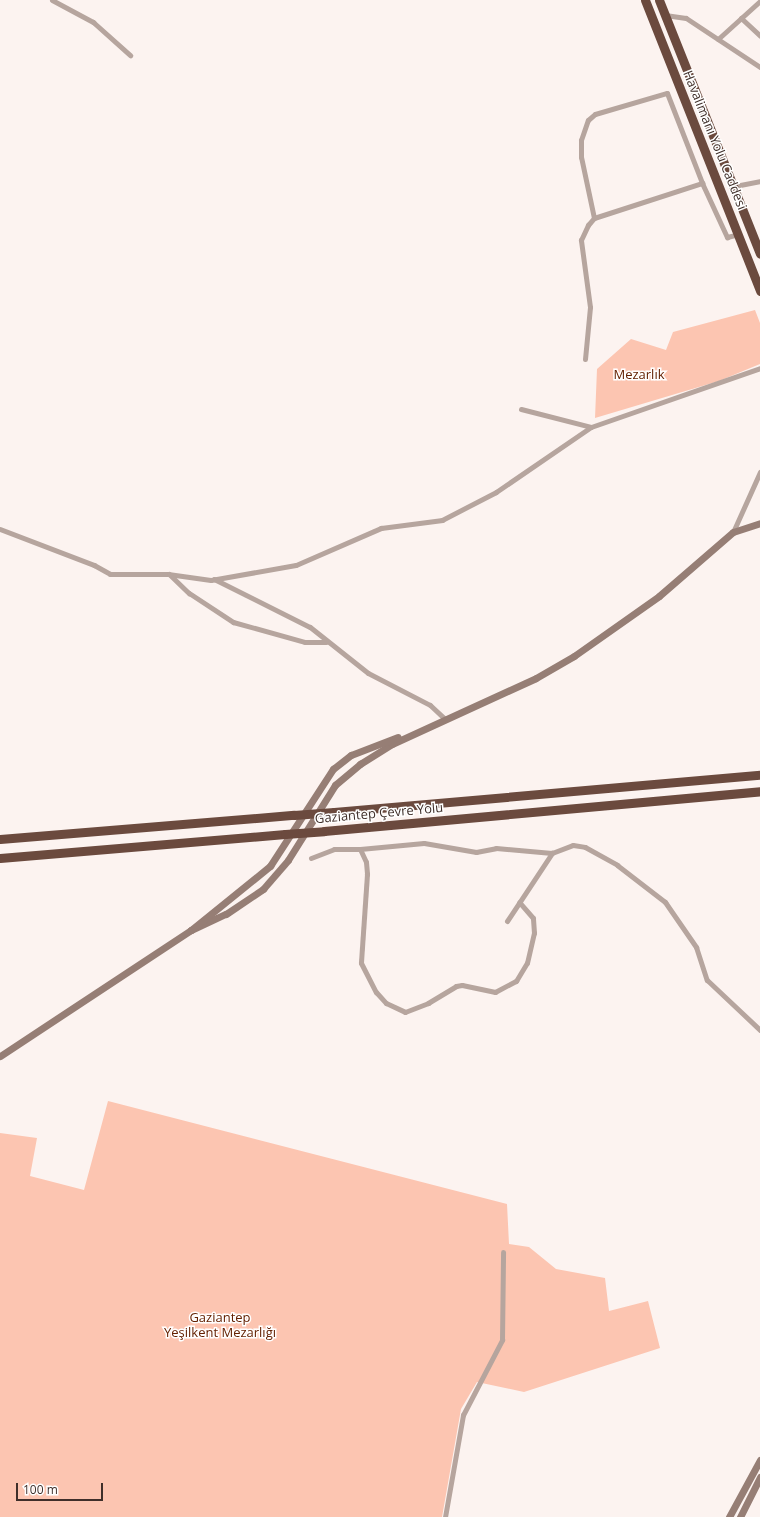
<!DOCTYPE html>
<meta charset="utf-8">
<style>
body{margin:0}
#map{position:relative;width:760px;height:1517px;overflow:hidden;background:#fcf3f0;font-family:"Open Sans",sans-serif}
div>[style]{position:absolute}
.green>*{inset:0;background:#fcc5b1}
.street>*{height:5px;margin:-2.5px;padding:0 2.5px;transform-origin:2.5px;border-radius:2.5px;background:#b6a59e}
.secondary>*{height:7px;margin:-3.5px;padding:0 3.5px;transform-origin:3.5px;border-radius:3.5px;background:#967e75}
.highway>*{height:9px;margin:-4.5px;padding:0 4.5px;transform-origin:4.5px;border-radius:4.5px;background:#6b4a3e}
.highway-bridge>*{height:9px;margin:-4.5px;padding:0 4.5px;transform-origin:4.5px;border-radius:4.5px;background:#6b4a3e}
span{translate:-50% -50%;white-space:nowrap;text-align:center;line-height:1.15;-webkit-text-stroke:3px #fff;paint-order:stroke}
.street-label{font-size:13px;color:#3f2f2a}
.park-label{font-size:13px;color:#642102}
.scale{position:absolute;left:16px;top:1483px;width:87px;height:18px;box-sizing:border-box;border:2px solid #3f2f2a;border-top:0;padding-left:5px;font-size:12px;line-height:14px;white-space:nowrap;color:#3f2f2a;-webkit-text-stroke:3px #fff;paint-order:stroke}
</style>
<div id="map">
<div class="green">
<i style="clip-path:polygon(755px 310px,760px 323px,760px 364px,719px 381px,595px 418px,597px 369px,631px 339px,666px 350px,673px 332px)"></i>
<i style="clip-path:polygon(108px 1101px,507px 1204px,509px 1244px,529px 1247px,556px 1269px,605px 1278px,609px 1311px,648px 1301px,660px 1348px,524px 1392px,477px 1382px,461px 1409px,442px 1517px,0 1517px,0 1133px,37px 1138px,30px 1176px,84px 1190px)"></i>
</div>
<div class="street">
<i style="left:52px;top:0;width:47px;rotate:28.2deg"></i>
<i style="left:93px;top:22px;width:50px;rotate:41.7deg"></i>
<i style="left:665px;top:15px;width:21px;rotate:8deg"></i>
<i style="left:686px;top:18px;width:89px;rotate:33.5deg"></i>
<i style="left:741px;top:18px;width:26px;rotate:43deg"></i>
<i style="left:718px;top:39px;width:57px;rotate:-42.1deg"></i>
<i style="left:735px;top:186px;width:25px;rotate:-11deg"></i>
<i style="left:594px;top:218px;width:62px;rotate:-102deg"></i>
<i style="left:581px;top:157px;width:17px;rotate:-90deg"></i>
<i style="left:581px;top:140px;width:21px;rotate:-71deg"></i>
<i style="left:588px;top:120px;width:9px;rotate:-41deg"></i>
<i style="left:595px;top:114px;width:75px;rotate:-16.3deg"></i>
<i style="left:667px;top:93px;width:97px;rotate:68.7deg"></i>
<i style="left:702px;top:183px;width:60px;rotate:65.2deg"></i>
<i style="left:727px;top:237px;width:12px;rotate:-14deg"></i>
<i style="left:585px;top:359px;width:52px;rotate:-84.5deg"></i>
<i style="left:590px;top:307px;width:68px;rotate:-97.7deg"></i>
<i style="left:581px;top:240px;width:17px;rotate:-65deg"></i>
<i style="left:588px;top:225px;width:9px;rotate:-49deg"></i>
<i style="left:594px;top:218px;width:114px;rotate:-18deg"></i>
<i style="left:521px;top:409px;width:72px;rotate:14.4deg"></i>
<i style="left:0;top:529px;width:101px;rotate:21deg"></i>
<i style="left:94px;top:565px;width:18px;rotate:29deg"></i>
<i style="left:110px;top:574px;width:58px"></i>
<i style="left:168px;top:574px;width:43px;rotate:7.9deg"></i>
<i style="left:211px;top:580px;width:86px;rotate:-10deg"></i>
<i style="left:296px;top:565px;width:93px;rotate:-23.5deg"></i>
<i style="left:381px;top:528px;width:62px;rotate:-7.5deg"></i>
<i style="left:442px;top:520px;width:61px;rotate:-27.4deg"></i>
<i style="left:496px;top:492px;width:115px;rotate:-34.4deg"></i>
<i style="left:591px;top:427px;width:179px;rotate:-19.2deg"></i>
<i style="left:733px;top:532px;width:66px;rotate:-65.8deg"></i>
<i style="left:169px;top:574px;width:28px;rotate:44deg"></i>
<i style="left:189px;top:593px;width:53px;rotate:33.4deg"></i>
<i style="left:233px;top:622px;width:75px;rotate:15.5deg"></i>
<i style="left:305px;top:642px;width:21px"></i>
<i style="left:214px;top:579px;width:107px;rotate:26.6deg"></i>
<i style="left:310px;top:627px;width:74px;rotate:38.4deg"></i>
<i style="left:368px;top:673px;width:70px;rotate:27.3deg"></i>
<i style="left:430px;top:705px;width:21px;rotate:43deg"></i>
<i style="left:360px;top:849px;width:14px;rotate:65deg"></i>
<i style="left:366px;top:862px;width:12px;rotate:85deg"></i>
<i style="left:367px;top:874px;width:89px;rotate:93.9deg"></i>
<i style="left:361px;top:963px;width:33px;rotate:63deg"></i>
<i style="left:376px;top:992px;width:15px;rotate:48deg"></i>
<i style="left:386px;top:1003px;width:21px;rotate:25deg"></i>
<i style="left:405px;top:1012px;width:25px;rotate:-21deg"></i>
<i style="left:428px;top:1003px;width:33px;rotate:-31deg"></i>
<i style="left:456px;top:986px;width:6px;rotate:-9deg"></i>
<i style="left:462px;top:985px;width:34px;rotate:12deg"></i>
<i style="left:495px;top:992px;width:24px;rotate:-28deg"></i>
<i style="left:516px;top:981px;width:21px;rotate:-59deg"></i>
<i style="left:527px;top:963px;width:31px;rotate:-77deg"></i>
<i style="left:534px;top:933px;width:15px;rotate:-94deg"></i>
<i style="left:533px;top:918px;width:21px;rotate:-131deg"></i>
<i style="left:311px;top:858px;width:25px;rotate:-21deg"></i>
<i style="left:334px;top:849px;width:26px"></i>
<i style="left:360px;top:849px;width:64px;rotate:-5.4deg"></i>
<i style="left:424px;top:843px;width:53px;rotate:9.8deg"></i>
<i style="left:476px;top:852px;width:20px;rotate:-11deg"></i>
<i style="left:496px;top:848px;width:56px;rotate:5.1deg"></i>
<i style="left:552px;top:853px;width:22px;rotate:-21deg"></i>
<i style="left:573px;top:845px;width:12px;rotate:9deg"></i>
<i style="left:585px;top:847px;width:37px;rotate:29deg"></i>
<i style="left:617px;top:865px;width:61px;rotate:37.6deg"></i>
<i style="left:665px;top:902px;width:55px;rotate:55.4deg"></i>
<i style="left:696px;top:947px;width:35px;rotate:72deg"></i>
<i style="left:707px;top:980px;width:73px;rotate:43.3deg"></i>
<i style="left:507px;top:921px;width:82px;rotate:-56.5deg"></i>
<i style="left:445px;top:1517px;width:104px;rotate:-80deg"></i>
<i style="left:463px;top:1415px;width:85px;rotate:-62.5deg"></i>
<i style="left:502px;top:1340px;width:88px;rotate:-89.3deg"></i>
</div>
<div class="secondary">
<i style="left:191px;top:930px;width:38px;rotate:-25deg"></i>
<i style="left:226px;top:914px;width:45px;rotate:-34deg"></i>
<i style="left:263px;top:889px;width:38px;rotate:-49deg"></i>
<i style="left:288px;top:860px;width:89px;rotate:-57.9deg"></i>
<i style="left:335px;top:785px;width:33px;rotate:-40deg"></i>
<i style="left:360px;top:764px;width:38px;rotate:-32deg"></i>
<i style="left:392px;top:744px;width:158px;rotate:-24.6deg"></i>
<i style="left:536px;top:678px;width:44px;rotate:-30.1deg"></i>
<i style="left:574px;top:656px;width:104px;rotate:-35.2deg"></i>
<i style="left:659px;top:596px;width:98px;rotate:-40.9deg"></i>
<i style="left:733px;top:532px;width:28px;rotate:-18deg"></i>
<i style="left:0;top:1056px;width:229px;rotate:-33.4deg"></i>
<i style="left:191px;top:930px;width:102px;rotate:-39deg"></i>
<i style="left:270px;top:866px;width:116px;rotate:-57deg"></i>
<i style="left:333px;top:769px;width:23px;rotate:-38deg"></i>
<i style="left:351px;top:755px;width:50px;rotate:-21deg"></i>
<i style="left:729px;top:1517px;width:65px;rotate:-61.5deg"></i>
<i style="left:740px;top:1517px;width:45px;rotate:-63.4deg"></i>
</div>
<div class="highway">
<i style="left:645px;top:0;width:313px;rotate:68.4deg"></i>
<i style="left:659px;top:0;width:273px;rotate:68.3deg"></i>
<i style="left:334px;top:812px;width:428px;rotate:-5deg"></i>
<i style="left:324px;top:831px;width:438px;rotate:-5.2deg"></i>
<i style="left:0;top:839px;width:295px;rotate:-4.7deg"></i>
<i style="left:0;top:858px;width:286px;rotate:-4.8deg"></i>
</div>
<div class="highway-bridge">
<i style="left:294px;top:815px;width:40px;rotate:-4.3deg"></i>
<i style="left:285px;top:834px;width:39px;rotate:-4deg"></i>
</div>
<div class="street-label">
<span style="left:715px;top:140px;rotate:68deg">Havalimanı Yolu Caddesi</span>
<span style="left:379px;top:813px;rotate:-5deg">Gaziantep Çevre Yolu</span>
</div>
<div class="park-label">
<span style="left:639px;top:374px">Mezarlık</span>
<span style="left:220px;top:1325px">Gaziantep<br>Yeşilkent Mezarlığı</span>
</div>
<div class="scale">100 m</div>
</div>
